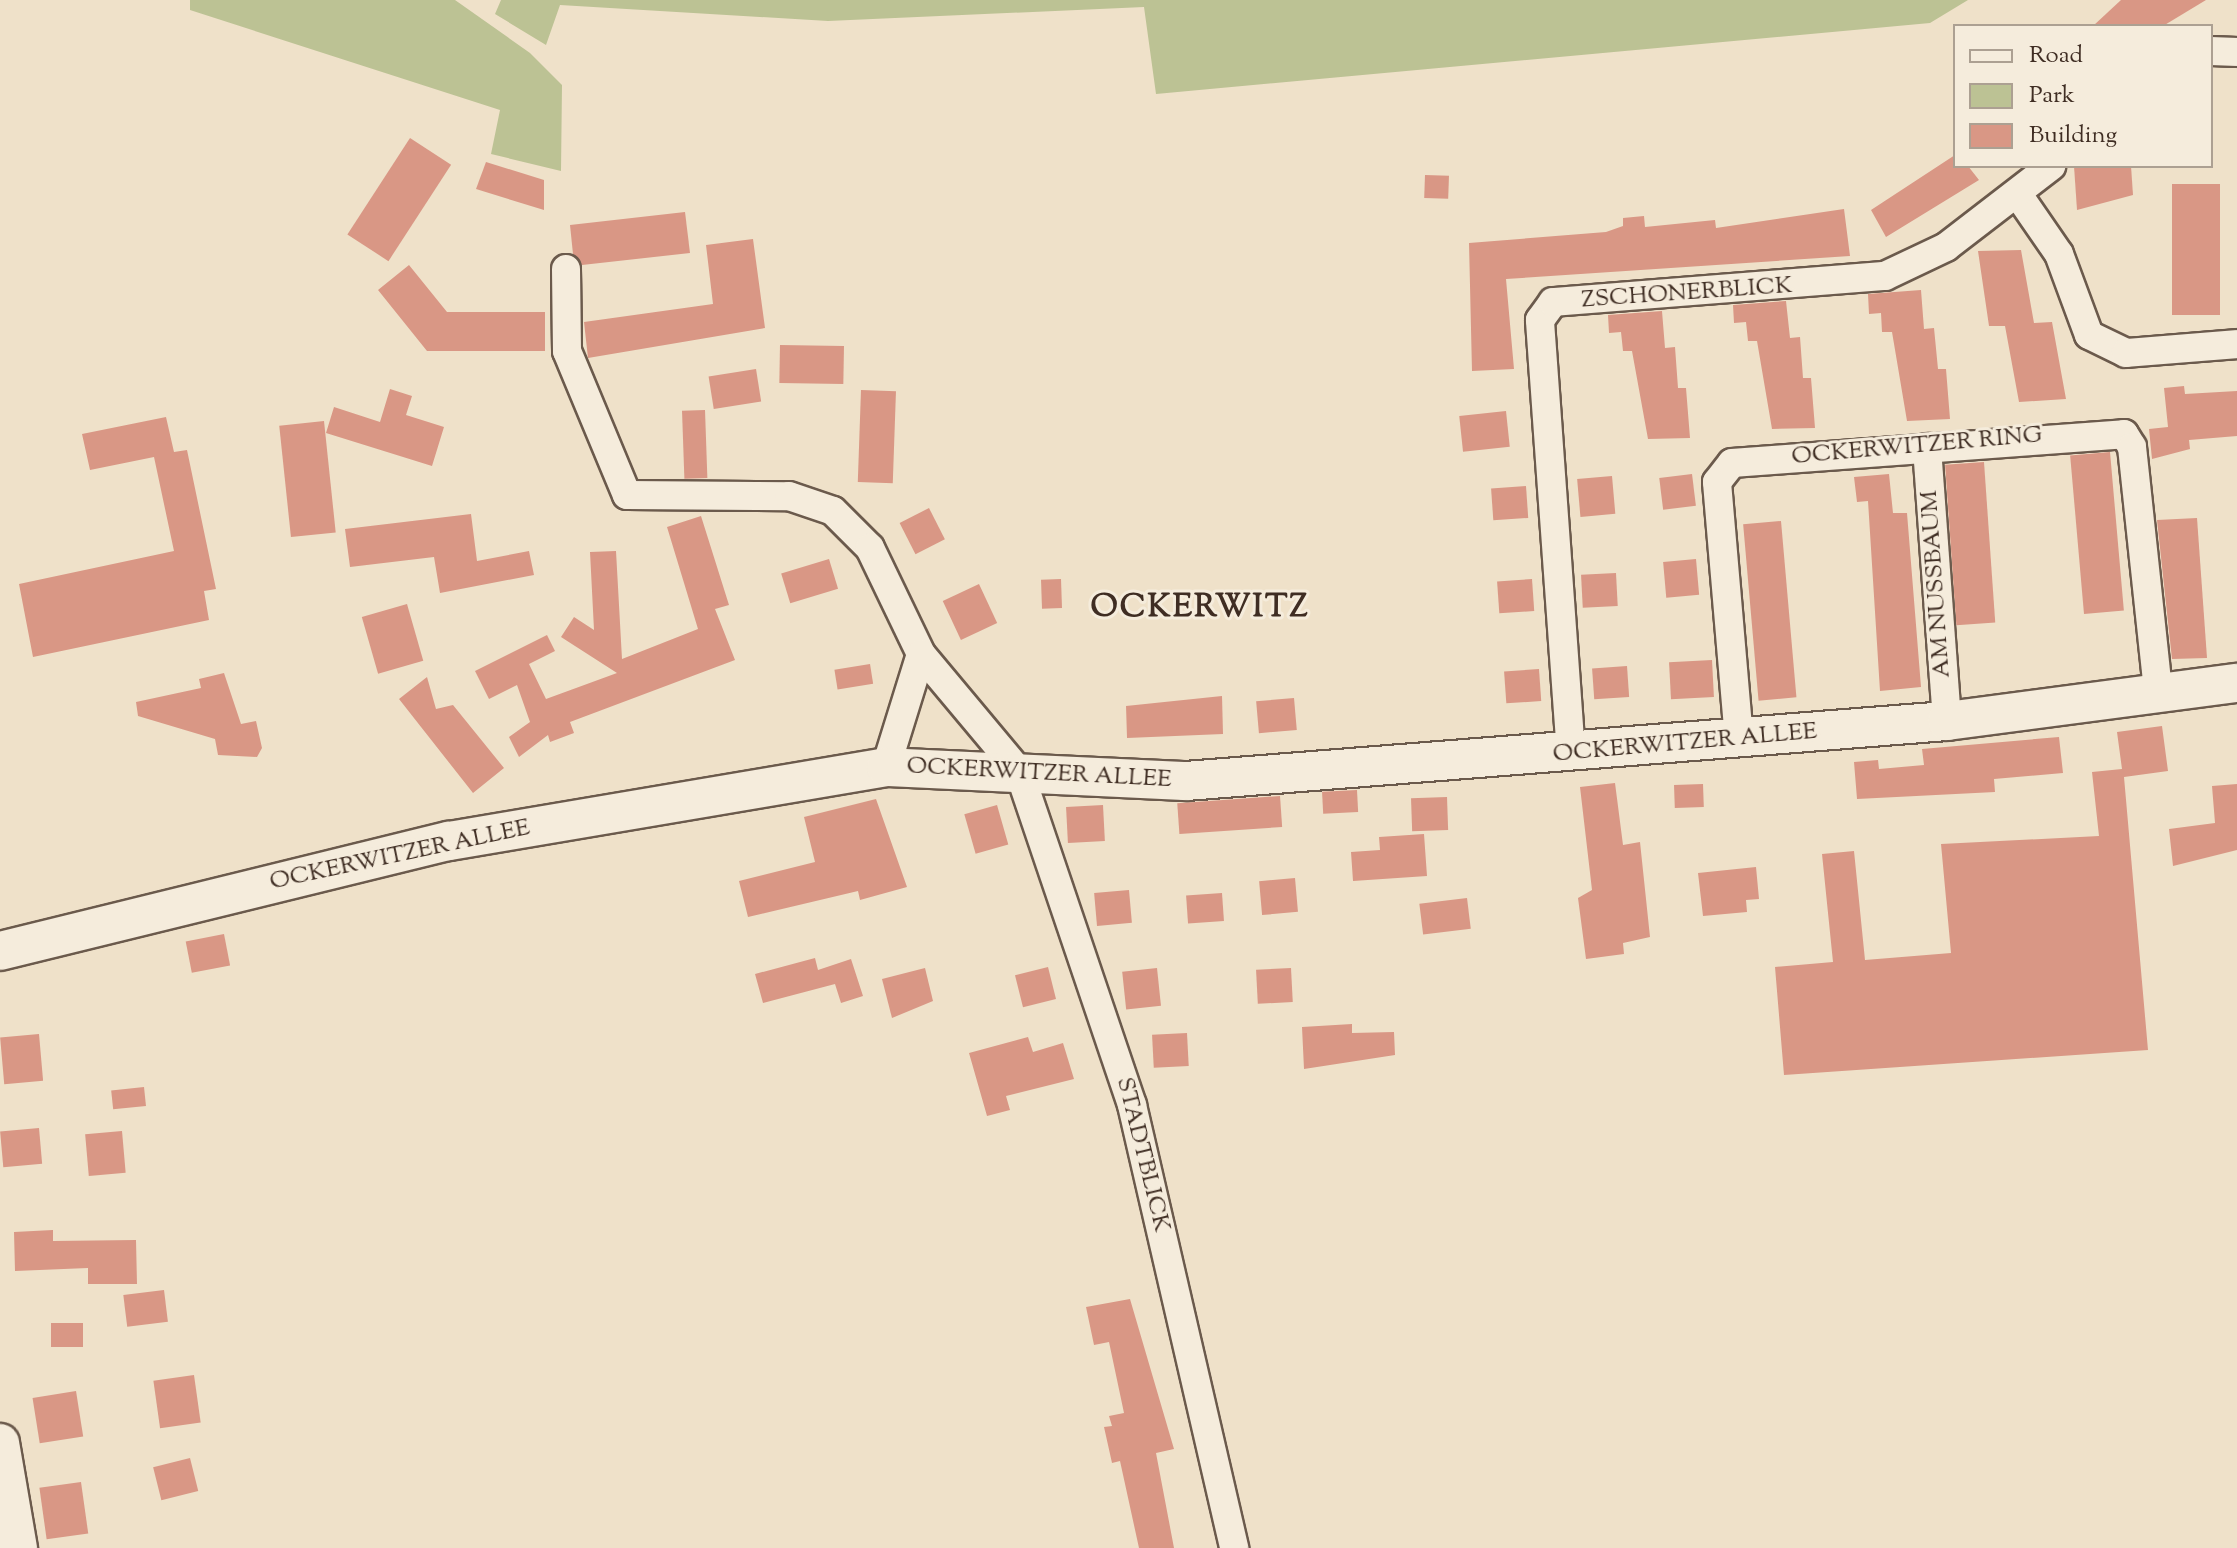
<!DOCTYPE html>
<style>
body{margin:0}
#map{position:relative;width:2237px;height:1548px;overflow:hidden;background:#efe1c9;font-family:"Sorts Mill Goudy",serif}
div>[style]{position:absolute}
.green>*{inset:0;background:#bcc294}
.building>*{inset:0;background:#d99785;transform-origin:0 0}
.roads{filter:drop-shadow(2px 0 #6b5a4c) drop-shadow(-2px 0 #6b5a4c) drop-shadow(0 2px #6b5a4c) drop-shadow(0 -2px #6b5a4c)}
.street>*{height:28px;margin:-14px;padding:0 14px;transform-origin:14px;border-radius:14px;background:#f5ecdc}
.secondary>*{height:38px;margin:-19px;padding:0 19px;transform-origin:19px;border-radius:19px;background:#f5ecdc}
span{translate:-50% -50%;white-space:nowrap;text-align:center;line-height:1.15;-webkit-text-stroke:6px #f5ecdc;paint-order:stroke}
.street-label{font-size:24px;color:#3f2d23}
.district-label{font-size:32px;color:#3f2d23;font-weight:700;letter-spacing:2px}
.legend{position:absolute;left:1953px;top:24px;width:260px;height:144px;box-sizing:border-box;background:#f5ecdc;border:2px solid #aca092;margin:0;padding:10px 14px;list-style:none;font-size:24px;color:#3f2d23}
.legend li{display:flex;align-items:center;gap:16px;height:40px}
.legend b{width:40px;border:2px solid #aca092}
</style>
<div id="map">
<div class="green">
<i style="clip-path:polygon(190px 0,455px 0,530px 53px,562px 85px,561px 171px,491px 154px,500px 110px,190px 10px)"></i>
<i style="clip-path:polygon(501px 0,1968px 0,1930px 23px,1156px 94px,1144px 7px,828px 21px,560px 5px,546px 45px,495px 14px)"></i>
</div>
<div class="building">
<i style="clip-path:polygon(2121px 0,2206px 0,2163px 26px,2093px 26px)"></i>
<i style="left:410px;top:138px;width:49px;height:115px;rotate:33deg"></i>
<i style="clip-path:polygon(1955px 155px,1955px 166px,1968px 166px,1979px 180px,1886px 237px,1871px 210px)"></i>
<i style="clip-path:polygon(486px 162px,544px 180px,544px 210px,476px 189px)"></i>
<i style="clip-path:polygon(2074px 166px,2131px 166px,2133px 195px,2077px 210px)"></i>
<i style="left:1425px;top:175px;width:24px;height:23px;rotate:2deg"></i>
<i style="left:2172px;top:184px;width:48px;height:131px"></i>
<i style="clip-path:polygon(1844px 209px,1850px 256px,1506px 279px,1514px 369px,1472px 371px,1469px 243px,1606px 232px,1623px 226px,1623px 218px,1644px 216px,1645px 227px,1715px 220px,1716px 228px)"></i>
<i style="clip-path:polygon(685px 212px,690px 253px,582px 265px,573px 254px,570px 225px)"></i>
<i style="clip-path:polygon(753px 239px,765px 328px,588px 358px,584px 322px,713px 304px,706px 245px)"></i>
<i style="clip-path:polygon(2021px 250px,2034px 323px,2052px 322px,2066px 399px,2019px 402px,2005px 326px,1989px 326px,1978px 251px)"></i>
<i style="clip-path:polygon(409px 265px,447px 312px,545px 312px,545px 351px,427px 351px,378px 290px)"></i>
<i style="clip-path:polygon(1921px 290px,1924px 329px,1934px 328px,1938px 369px,1946px 369px,1950px 419px,1907px 421px,1892px 332px,1882px 332px,1881px 313px,1869px 314px,1868px 294px)"></i>
<i style="clip-path:polygon(1786px 301px,1790px 338px,1800px 337px,1803px 378px,1811px 378px,1815px 428px,1772px 429px,1757px 341px,1748px 341px,1746px 322px,1734px 323px,1733px 305px)"></i>
<i style="clip-path:polygon(1662px 311px,1665px 348px,1675px 347px,1678px 388px,1686px 388px,1690px 438px,1648px 439px,1632px 351px,1623px 351px,1621px 332px,1609px 333px,1608px 315px)"></i>
<i style="left:780px;top:345px;width:64px;height:38px;rotate:1deg"></i>
<i style="left:756px;top:369px;width:33px;height:48px;rotate:81deg"></i>
<i style="clip-path:polygon(2184px 386px,2185px 394px,2237px 391px,2237px 436px,2189px 440px,2190px 449px,2152px 459px,2149px 429px,2168px 427px,2164px 388px)"></i>
<i style="clip-path:polygon(390px 389px,412px 396px,406px 415px,444px 427px,432px 466px,326px 433px,334px 407px,380px 422px)"></i>
<i style="left:861px;top:390px;width:35px;height:92px;rotate:2deg"></i>
<i style="left:705px;top:410px;width:68px;height:23px;rotate:88deg"></i>
<i style="left:1506px;top:411px;width:36px;height:47px;rotate:84deg"></i>
<i style="clip-path:polygon(166px 417px,174px 452px,187px 450px,216px 589px,204px 591px,209px 620px,33px 657px,19px 584px,174px 551px,154px 457px,90px 470px,82px 434px)"></i>
<i style="left:324px;top:421px;width:112px;height:45px;rotate:84deg"></i>
<i style="left:2110px;top:452px;width:159px;height:40px;rotate:85deg"></i>
<i style="left:1984px;top:462px;width:161px;height:39px;rotate:86deg"></i>
<i style="left:1692px;top:474px;width:32px;height:33px;rotate:83deg"></i>
<i style="clip-path:polygon(1889px 474px,1893px 513px,1907px 513px,1921px 687px,1880px 691px,1868px 501px,1857px 502px,1854px 477px)"></i>
<i style="left:1612px;top:476px;width:38px;height:35px;rotate:85deg"></i>
<i style="left:1526px;top:486px;width:32px;height:35px;rotate:86deg"></i>
<i style="left:929px;top:508px;width:35px;height:33px;rotate:63deg"></i>
<i style="clip-path:polygon(471px 514px,477px 561px,529px 551px,534px 575px,440px 593px,434px 557px,350px 567px,345px 529px)"></i>
<i style="clip-path:polygon(701px 516px,729px 605px,715px 609px,735px 660px,570px 722px,574px 733px,550px 742px,548px 735px,519px 757px,509px 737px,530px 722px,517px 685px,489px 699px,475px 671px,547px 635px,555px 651px,529px 664px,546px 699px,617px 673px,561px 637px,574px 617px,594px 630px,590px 552px,616px 551px,622px 659px,698px 629px,667px 527px)"></i>
<i style="clip-path:polygon(2197px 518px,2207px 658px,2172px 659px,2157px 520px)"></i>
<i style="left:1781px;top:521px;width:177px;height:38px;rotate:85deg"></i>
<i style="left:829px;top:559px;width:31px;height:50px;rotate:73deg"></i>
<i style="left:1696px;top:559px;width:36px;height:33px;rotate:85deg"></i>
<i style="left:1616px;top:573px;width:33px;height:35px;rotate:87deg"></i>
<i style="left:1061px;top:579px;width:29px;height:20px;rotate:88deg"></i>
<i style="left:1532px;top:579px;width:32px;height:35px;rotate:86deg"></i>
<i style="left:979px;top:584px;width:43px;height:40px;rotate:65deg"></i>
<i style="left:407px;top:604px;width:59px;height:47px;rotate:74deg"></i>
<i style="left:1712px;top:660px;width:37px;height:43px;rotate:87deg"></i>
<i style="left:870px;top:664px;width:20px;height:36px;rotate:81deg"></i>
<i style="left:1627px;top:666px;width:31px;height:35px;rotate:86deg"></i>
<i style="left:1539px;top:669px;width:32px;height:35px;rotate:86deg"></i>
<i style="clip-path:polygon(224px 673px,241px 724px,256px 721px,262px 748px,257px 757px,218px 755px,215px 739px,138px 716px,136px 702px,201px 688px,199px 679px)"></i>
<i style="clip-path:polygon(427px 677px,436px 709px,453px 705px,504px 768px,473px 793px,399px 699px)"></i>
<i style="clip-path:polygon(1222px 696px,1223px 734px,1127px 738px,1126px 706px)"></i>
<i style="left:1294px;top:698px;width:32px;height:38px;rotate:85deg"></i>
<i style="clip-path:polygon(2162px 726px,2168px 771px,2124px 777px,2148px 1050px,1784px 1075px,1775px 967px,1833px 962px,1822px 854px,1854px 851px,1865px 960px,1951px 953px,1941px 844px,2099px 836px,2092px 772px,2122px 769px,2117px 732px)"></i>
<i style="clip-path:polygon(2059px 737px,2063px 773px,1994px 779px,1995px 792px,1857px 799px,1854px 762px,1878px 760px,1879px 769px,1924px 765px,1922px 749px)"></i>
<i style="clip-path:polygon(1615px 783px,1623px 845px,1640px 842px,1650px 937px,1623px 943px,1624px 954px,1586px 959px,1578px 898px,1592px 890px,1580px 787px)"></i>
<i style="left:1703px;top:784px;width:23px;height:29px;rotate:88deg"></i>
<i style="clip-path:polygon(2237px 784px,2237px 850px,2173px 866px,2169px 829px,2215px 823px,2212px 786px)"></i>
<i style="left:1357px;top:790px;width:22px;height:35px;rotate:87deg"></i>
<i style="left:1280px;top:796px;width:31px;height:103px;rotate:86deg"></i>
<i style="left:1447px;top:797px;width:33px;height:36px;rotate:88deg"></i>
<i style="clip-path:polygon(876px 799px,907px 887px,860px 900px,858px 891px,748px 917px,739px 881px,815px 862px,804px 817px)"></i>
<i style="left:997px;top:805px;width:41px;height:34px;rotate:74deg"></i>
<i style="left:1103px;top:805px;width:36px;height:37px;rotate:87deg"></i>
<i style="clip-path:polygon(1424px 834px,1427px 876px,1353px 881px,1351px 852px,1380px 850px,1379px 837px)"></i>
<i style="clip-path:polygon(1756px 867px,1759px 899px,1746px 900px,1747px 912px,1703px 916px,1698px 873px)"></i>
<i style="left:1295px;top:878px;width:34px;height:36px;rotate:85deg"></i>
<i style="left:1129px;top:890px;width:33px;height:35px;rotate:85deg"></i>
<i style="left:1222px;top:893px;width:28px;height:36px;rotate:86deg"></i>
<i style="left:1467px;top:898px;width:31px;height:48px;rotate:83deg"></i>
<i style="left:224px;top:934px;width:32px;height:39px;rotate:79deg"></i>
<i style="clip-path:polygon(815px 958px,818px 970px,851px 959px,863px 996px,841px 1003px,835px 984px,763px 1003px,755px 974px)"></i>
<i style="left:1048px;top:967px;width:33px;height:34px;rotate:76deg"></i>
<i style="clip-path:polygon(925px 968px,933px 1001px,892px 1018px,882px 979px)"></i>
<i style="left:1157px;top:968px;width:38px;height:35px;rotate:84deg"></i>
<i style="left:1291px;top:968px;width:34px;height:35px;rotate:87deg"></i>
<i style="clip-path:polygon(1352px 1024px,1352px 1033px,1394px 1032px,1395px 1055px,1304px 1069px,1302px 1027px)"></i>
<i style="left:1187px;top:1033px;width:33px;height:35px;rotate:87deg"></i>
<i style="left:39px;top:1034px;width:47px;height:39px;rotate:85deg"></i>
<i style="clip-path:polygon(1028px 1037px,1033px 1052px,1063px 1043px,1074px 1079px,1006px 1096px,1010px 1110px,987px 1116px,969px 1053px)"></i>
<i style="left:144px;top:1087px;width:19px;height:33px;rotate:84deg"></i>
<i style="left:39px;top:1128px;width:36px;height:39px;rotate:85deg"></i>
<i style="left:122px;top:1131px;width:42px;height:37px;rotate:85deg"></i>
<i style="clip-path:polygon(53px 1230px,53px 1241px,136px 1240px,137px 1284px,88px 1284px,88px 1268px,15px 1271px,14px 1232px)"></i>
<i style="left:164px;top:1290px;width:32px;height:41px;rotate:83deg"></i>
<i style="clip-path:polygon(1130px 1299px,1174px 1449px,1156px 1453px,1174px 1548px,1139px 1548px,1120px 1461px,1112px 1463px,1104px 1427px,1112px 1426px,1109px 1416px,1124px 1413px,1109px 1342px,1094px 1345px,1086px 1307px)"></i>
<i style="left:83px;top:1323px;width:24px;height:32px;rotate:90deg"></i>
<i style="left:194px;top:1375px;width:48px;height:41px;rotate:82deg"></i>
<i style="left:76px;top:1391px;width:46px;height:44px;rotate:81deg"></i>
<i style="left:190px;top:1458px;width:34px;height:38px;rotate:76deg"></i>
<i style="left:81px;top:1482px;width:52px;height:42px;rotate:82deg"></i>
</div>
<div class="roads">
<div class="street">
<i style="left:2211px;top:51px;width:26px;rotate:2deg"></i>
<i style="left:2019px;top:196px;width:70px;rotate:55.4deg"></i>
<i style="left:2059px;top:254px;width:86px;rotate:69.7deg"></i>
<i style="left:2089px;top:335px;width:41px;rotate:25.9deg"></i>
<i style="left:2126px;top:353px;width:111px;rotate:-4.6deg"></i>
<i style="left:566px;top:269px;width:82px;rotate:89.3deg"></i>
<i style="left:567px;top:351px;width:156px;rotate:67.4deg"></i>
<i style="left:627px;top:495px;width:162px;rotate:0.4deg"></i>
<i style="left:789px;top:496px;width:46px;rotate:18.8deg"></i>
<i style="left:833px;top:511px;width:52px;rotate:45deg"></i>
<i style="left:870px;top:548px;width:118px;rotate:64.3deg"></i>
<i style="left:921px;top:654px;width:153px;rotate:50.1deg"></i>
<i style="left:1019px;top:771px;width:353px;rotate:71.3deg"></i>
<i style="left:1132px;top:1105px;width:455px;rotate:77deg"></i>
<i style="left:1927px;top:448px;width:274px;rotate:85.8deg"></i>
<i style="left:1739px;top:739px;width:258px;rotate:-94.9deg"></i>
<i style="left:1717px;top:482px;width:24px;rotate:-52deg"></i>
<i style="left:1732px;top:463px;width:393px;rotate:-4.2deg"></i>
<i style="left:2124px;top:434px;width:15px;rotate:58deg"></i>
<i style="left:2132px;top:447px;width:246px;rotate:83.9deg"></i>
<i style="left:1571px;top:754px;width:435px;rotate:-94.1deg"></i>
<i style="left:1540px;top:320px;width:22px;rotate:-54deg"></i>
<i style="left:1553px;top:302px;width:333px;rotate:-4.5deg"></i>
<i style="left:1885px;top:276px;width:68px;rotate:-25.4deg"></i>
<i style="left:1946px;top:247px;width:133px;rotate:-37.6deg"></i>
<i style="left:886px;top:767px;width:118px;rotate:-72.8deg"></i>
</div>
<div class="secondary">
<i style="left:0;top:951px;width:462px;rotate:-13.8deg"></i>
<i style="left:449px;top:841px;width:443px;rotate:-9.6deg"></i>
<i style="left:886px;top:767px;width:300px;rotate:2.7deg"></i>
<i style="left:1186px;top:781px;width:763px;rotate:-4.51deg"></i>
<i style="left:1947px;top:721px;width:292px;rotate:-7.5deg"></i>
<i style="left:0;top:1443px;width:107px;rotate:80.3deg"></i>
</div>
</div>
<div class="street-label">
<span style="left:1687px;top:294px;rotate:-4deg">ZSCHONERBLICK</span>
<span style="left:1917px;top:447px;rotate:-5deg">OCKERWITZER RING</span>
<span style="left:1937px;top:584px;rotate:-94deg">AM NUSSBAUM</span>
<span style="left:1685px;top:744px;rotate:-5deg">OCKERWITZER ALLEE</span>
<span style="left:1039px;top:774px;rotate:3deg">OCKERWITZER ALLEE</span>
<span style="left:400px;top:856px;rotate:-12deg">OCKERWITZER ALLEE</span>
<span style="left:1142px;top:1155px;rotate:76deg">STADTBLICK</span>
</div>
<div class="district-label">
<span style="left:1200px;top:608px">OCKERWITZ</span>
</div>
<ul class="legend">
<li><b style="height:10px;background:#f5ecdc"></b>Road</li>
<li><b style="height:22px;background:#bcc294"></b>Park</li>
<li><b style="height:22px;background:#d99785"></b>Building</li>
</ul>
</div>
